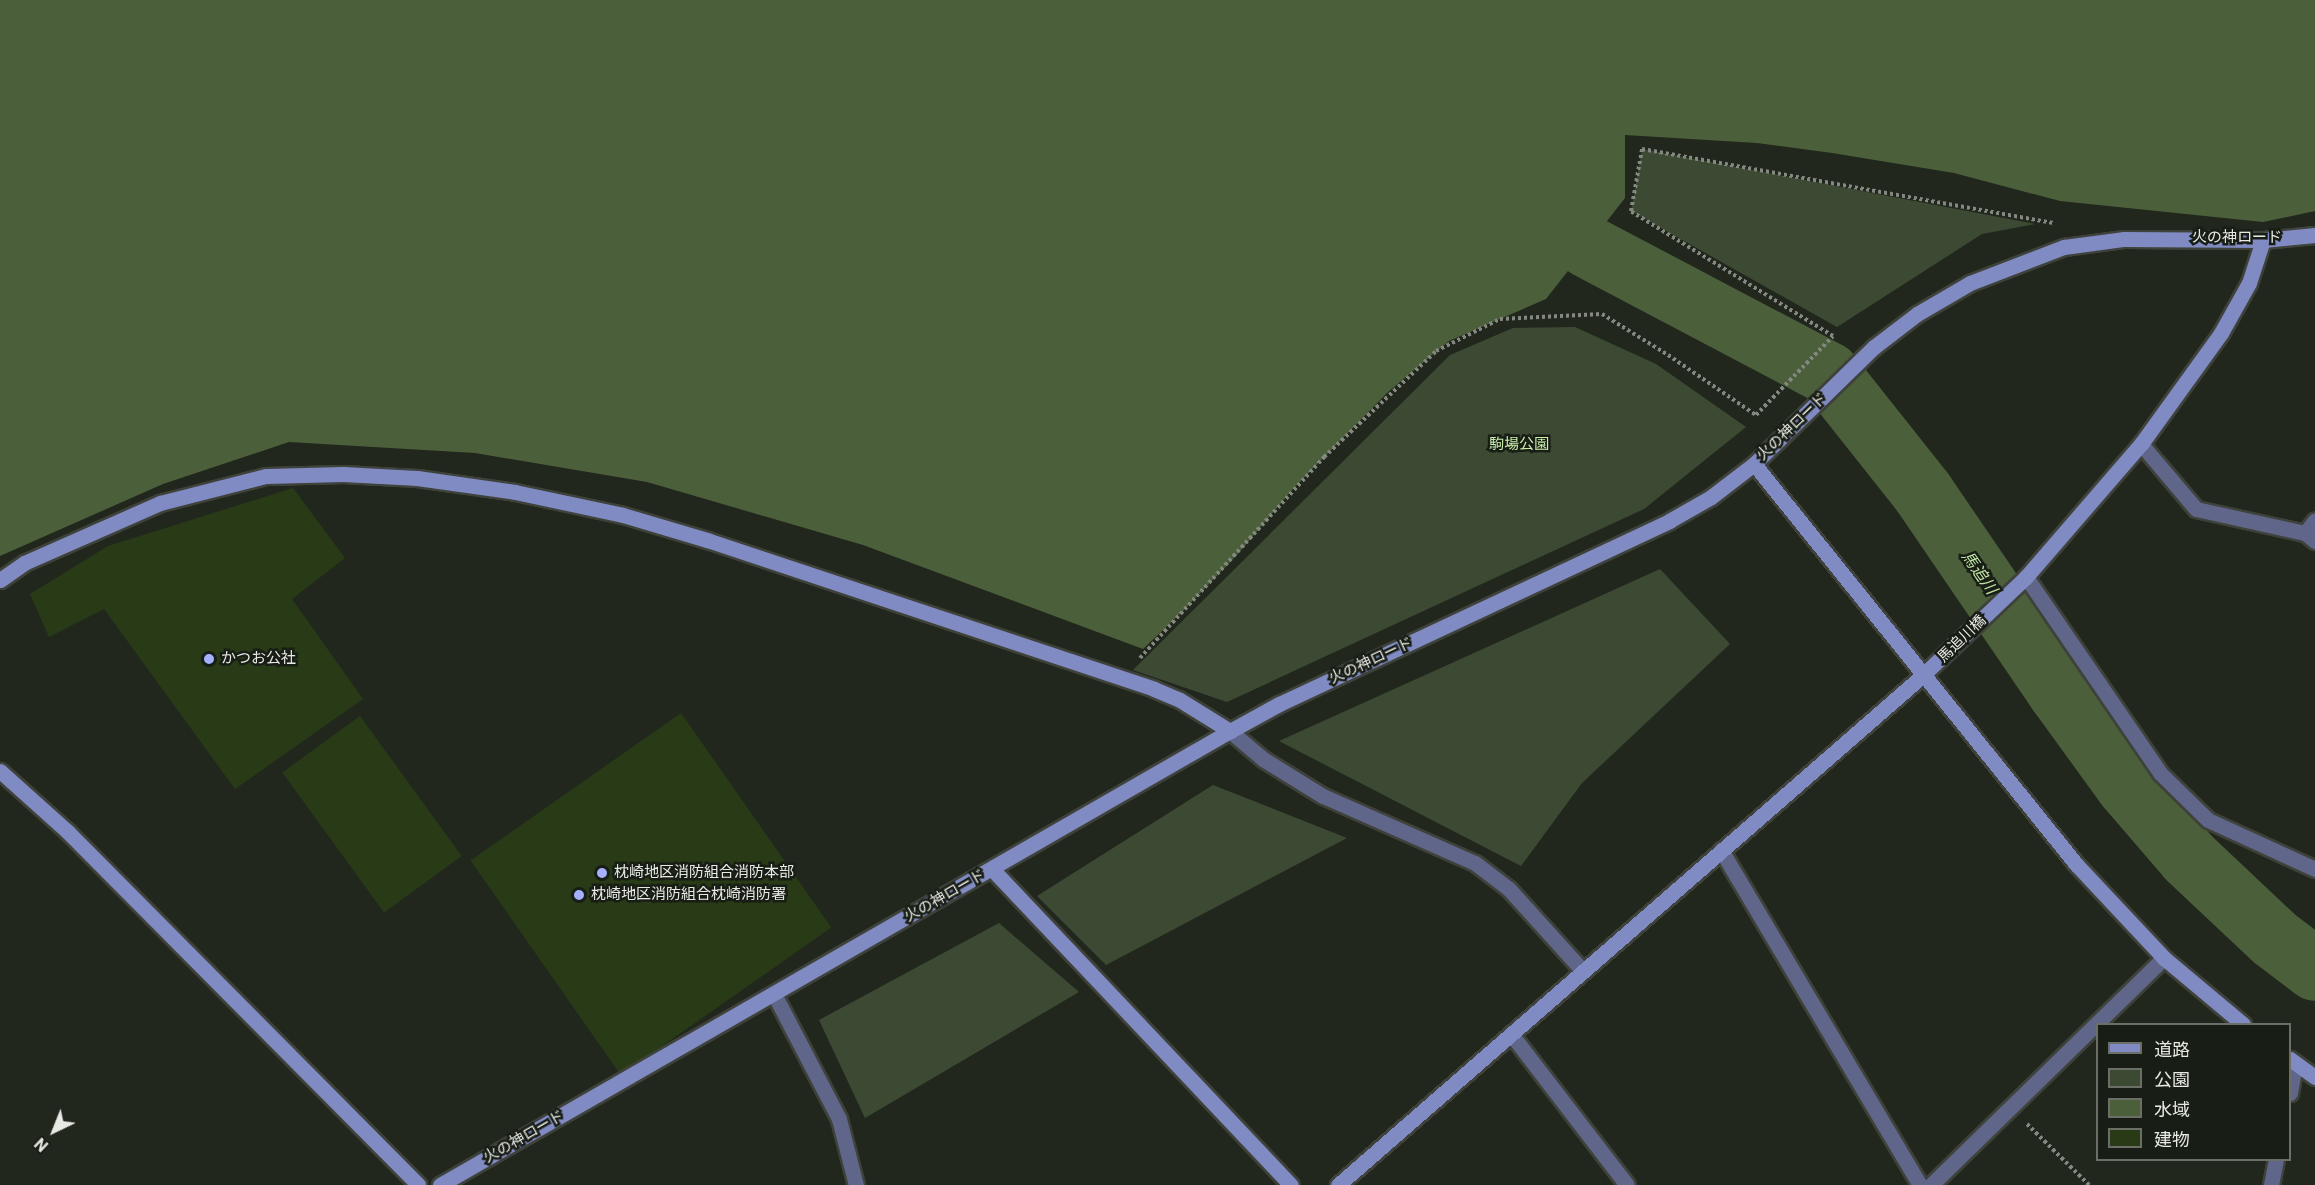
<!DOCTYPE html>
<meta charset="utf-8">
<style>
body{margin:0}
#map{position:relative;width:2315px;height:1185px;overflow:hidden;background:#22271e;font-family:Roboto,"Noto Sans JP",sans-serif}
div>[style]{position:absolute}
.green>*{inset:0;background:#3d4a33}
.water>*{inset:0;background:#4b603a}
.river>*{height:63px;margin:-31.5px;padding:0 31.5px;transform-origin:31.5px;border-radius:31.5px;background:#4b603a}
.building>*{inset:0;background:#283b16;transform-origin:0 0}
.path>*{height:4px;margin-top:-2px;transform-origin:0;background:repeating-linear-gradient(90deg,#848881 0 3px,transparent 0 6px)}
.roads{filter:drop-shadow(2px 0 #3e423a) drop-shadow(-2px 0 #3e423a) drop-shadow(0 2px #3e423a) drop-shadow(0 -2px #3e423a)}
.street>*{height:15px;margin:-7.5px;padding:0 7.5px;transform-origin:7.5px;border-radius:7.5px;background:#606689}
.secondary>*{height:15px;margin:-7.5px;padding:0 7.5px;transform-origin:7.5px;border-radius:7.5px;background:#818bc3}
.dots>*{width:16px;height:16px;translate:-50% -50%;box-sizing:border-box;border:3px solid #181d15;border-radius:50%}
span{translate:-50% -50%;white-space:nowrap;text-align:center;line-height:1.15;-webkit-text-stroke:5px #181d15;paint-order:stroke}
.street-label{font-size:15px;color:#e7eae4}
.park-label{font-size:15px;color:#caeeac}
.poi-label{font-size:15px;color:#e7eae4}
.left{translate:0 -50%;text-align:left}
.water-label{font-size:16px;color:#bfe3a2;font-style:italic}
.legend{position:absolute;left:2096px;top:1023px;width:195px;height:138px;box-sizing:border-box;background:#181d15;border:2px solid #6b6f68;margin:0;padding:8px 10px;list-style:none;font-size:18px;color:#e7eae4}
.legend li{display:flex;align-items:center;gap:12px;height:30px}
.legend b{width:30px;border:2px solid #6b6f68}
.north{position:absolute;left:24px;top:1101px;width:60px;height:60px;-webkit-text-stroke:4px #181d15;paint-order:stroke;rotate:223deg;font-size:16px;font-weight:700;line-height:24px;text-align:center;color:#e7eae4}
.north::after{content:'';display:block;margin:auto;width:21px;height:27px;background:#e7eae4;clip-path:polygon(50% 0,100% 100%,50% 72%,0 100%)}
</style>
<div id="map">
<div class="green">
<i style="clip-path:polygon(1642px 149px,2035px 224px,1982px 234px,1837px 327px,1631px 211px)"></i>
<i style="clip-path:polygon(1575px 327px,1656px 364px,1746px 427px,1644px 509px,1227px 702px,1133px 670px,1450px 355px,1513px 328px)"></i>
<i style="clip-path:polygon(1660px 569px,1730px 644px,1582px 783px,1521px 866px,1279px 741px)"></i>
<i style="clip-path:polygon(1213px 785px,1347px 838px,1106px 965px,1037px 896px)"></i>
<i style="clip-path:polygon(999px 923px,1079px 992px,865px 1118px,819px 1020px)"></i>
</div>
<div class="water">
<i style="clip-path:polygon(0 0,2315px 0,2315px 211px,2263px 222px,2060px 201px,1954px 173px,1832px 153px,1757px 143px,1625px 135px,1625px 198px,1546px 299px,1449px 341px,1388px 392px,1293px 489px,1237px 555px,1182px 612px,1143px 649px,863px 545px,647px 482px,475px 453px,289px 442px,163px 484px,0 556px)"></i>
</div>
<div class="river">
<i style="left:1587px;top:246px;width:272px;rotate:27.8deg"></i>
<i style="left:1828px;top:373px;width:153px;rotate:51.6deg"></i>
<i style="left:1923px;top:493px;width:240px;rotate:55.7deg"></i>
<i style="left:2058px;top:691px;width:117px;rotate:54deg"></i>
<i style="left:2127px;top:786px;width:94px;rotate:49.3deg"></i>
<i style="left:2188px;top:857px;width:118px;rotate:43.3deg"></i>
<i style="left:2274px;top:938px;width:51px;rotate:37.1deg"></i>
</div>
<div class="building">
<i style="clip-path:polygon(293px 488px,345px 558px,292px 599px,363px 699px,235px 789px,104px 609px,49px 637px,30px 594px,108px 546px)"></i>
<i style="left:681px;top:713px;width:262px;height:257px;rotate:55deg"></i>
<i style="left:360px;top:716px;width:173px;height:96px;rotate:54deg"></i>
</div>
<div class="path">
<i style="left:1140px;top:658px;width:273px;rotate:-47.5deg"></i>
<i style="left:1324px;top:457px;width:154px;rotate:-43.4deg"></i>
<i style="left:1436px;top:351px;width:72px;rotate:-26.6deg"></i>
<i style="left:1500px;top:319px;width:102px;rotate:-2.8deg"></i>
<i style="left:1602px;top:314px;width:78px;rotate:31.8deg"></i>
<i style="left:1668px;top:355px;width:107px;rotate:34.3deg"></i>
<i style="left:1756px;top:415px;width:110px;rotate:-45.7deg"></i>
<i style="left:1833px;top:336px;width:238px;rotate:-148.3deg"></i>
<i style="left:1631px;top:211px;width:63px;rotate:-79.9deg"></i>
<i style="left:1642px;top:149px;width:418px;rotate:10.2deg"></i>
<i style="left:2027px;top:1124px;width:87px;rotate:44.5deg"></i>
</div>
<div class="roads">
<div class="street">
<i style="left:2141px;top:444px;width:85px;rotate:49.8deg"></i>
<i style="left:2196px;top:509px;width:112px;rotate:12.4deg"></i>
<i style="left:2305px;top:533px;width:13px;rotate:39deg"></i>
<i style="left:2305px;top:533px;width:16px;rotate:-52deg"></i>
<i style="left:2026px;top:577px;width:237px;rotate:55.6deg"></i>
<i style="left:2160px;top:773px;width:67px;rotate:44.4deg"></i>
<i style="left:2208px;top:820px;width:118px;rotate:24.6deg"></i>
<i style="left:1230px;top:731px;width:43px;rotate:40.3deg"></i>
<i style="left:1263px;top:759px;width:70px;rotate:31.7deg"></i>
<i style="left:1323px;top:796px;width:166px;rotate:23.8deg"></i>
<i style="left:1475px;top:863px;width:43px;rotate:37.4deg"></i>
<i style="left:1509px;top:889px;width:109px;rotate:48deg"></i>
<i style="left:1721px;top:850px;width:390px;rotate:59.3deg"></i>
<i style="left:774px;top:994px;width:141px;rotate:62.5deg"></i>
<i style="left:839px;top:1119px;width:68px;rotate:75.6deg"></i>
<i style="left:1511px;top:1034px;width:190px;rotate:52.5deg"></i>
<i style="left:2290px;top:1093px;width:29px;rotate:-80deg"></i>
<i style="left:1931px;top:1185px;width:325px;rotate:-44.3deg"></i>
<i style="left:2271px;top:1185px;width:25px;rotate:-79deg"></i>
</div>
<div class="secondary">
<i style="left:1754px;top:464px;width:514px;rotate:51.17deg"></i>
<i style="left:2076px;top:864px;width:129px;rotate:46.9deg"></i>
<i style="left:2164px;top:958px;width:103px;rotate:39.9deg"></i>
<i style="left:0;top:580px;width:29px;rotate:-35deg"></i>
<i style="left:24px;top:563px;width:149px;rotate:-23.8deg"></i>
<i style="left:160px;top:503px;width:109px;rotate:-14.3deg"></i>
<i style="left:266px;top:476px;width:77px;rotate:-1.5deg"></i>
<i style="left:343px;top:474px;width:74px;rotate:3.1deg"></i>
<i style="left:417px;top:478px;width:99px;rotate:8.1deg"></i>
<i style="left:515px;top:492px;width:110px;rotate:12deg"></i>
<i style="left:623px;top:515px;width:88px;rotate:16.6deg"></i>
<i style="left:707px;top:540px;width:471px;rotate:18.4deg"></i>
<i style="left:1154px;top:689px;width:28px;rotate:23deg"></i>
<i style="left:1180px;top:700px;width:59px;rotate:31.8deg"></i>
<i style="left:0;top:771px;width:91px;rotate:41.9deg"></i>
<i style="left:68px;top:832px;width:497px;rotate:45.2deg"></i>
<i style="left:992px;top:869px;width:435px;rotate:46.6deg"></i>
<i style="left:2290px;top:1059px;width:31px;rotate:36deg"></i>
<i style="left:440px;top:1185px;width:911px;rotate:-29.89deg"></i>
<i style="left:1230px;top:731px;width:56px;rotate:-28.9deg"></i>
<i style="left:1279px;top:704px;width:431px;rotate:-25.1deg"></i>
<i style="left:1669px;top:521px;width:48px;rotate:-29.7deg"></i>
<i style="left:1711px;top:497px;width:54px;rotate:-37.5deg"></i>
<i style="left:1754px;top:464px;width:168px;rotate:-44.3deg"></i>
<i style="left:1874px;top:347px;width:54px;rotate:-37.5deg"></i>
<i style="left:1917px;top:314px;width:61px;rotate:-30.3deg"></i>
<i style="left:1970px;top:283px;width:101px;rotate:-21deg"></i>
<i style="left:2064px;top:247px;width:61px;rotate:-7.6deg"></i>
<i style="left:2124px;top:239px;width:139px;rotate:0.4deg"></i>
<i style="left:2263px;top:240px;width:52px;rotate:-5.5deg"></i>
<i style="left:1338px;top:1185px;width:776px;rotate:-41.08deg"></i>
<i style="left:1923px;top:675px;width:142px;rotate:-43.6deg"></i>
<i style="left:2026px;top:577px;width:176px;rotate:-49.2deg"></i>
<i style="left:2141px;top:444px;width:137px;rotate:-54.2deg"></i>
<i style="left:2221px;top:333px;width:57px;rotate:-60.8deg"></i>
<i style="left:2249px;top:283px;width:45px;rotate:-72deg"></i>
</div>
</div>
<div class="dots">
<i style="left:209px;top:659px;background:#a5b1fc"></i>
<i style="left:602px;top:873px;background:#a5b1fc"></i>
<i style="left:579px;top:895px;background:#a5b1fc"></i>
</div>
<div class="street-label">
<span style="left:2237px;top:238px">火の神ロード</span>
<span style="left:1792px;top:427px;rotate:-44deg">火の神ロード</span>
<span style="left:1962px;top:639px;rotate:-44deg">馬追川橋</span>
<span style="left:1371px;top:661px;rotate:-25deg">火の神ロード</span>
<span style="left:945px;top:896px;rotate:-30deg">火の神ロード</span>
<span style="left:524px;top:1137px;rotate:-30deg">火の神ロード</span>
</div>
<div class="park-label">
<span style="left:1519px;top:445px">駒場公園</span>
</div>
<div class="poi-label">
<span class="left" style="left:221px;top:659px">かつお公社</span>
<span class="left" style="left:614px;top:873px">枕崎地区消防組合消防本部</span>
<span class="left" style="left:591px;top:895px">枕崎地区消防組合枕崎消防署</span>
</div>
<div class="water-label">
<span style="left:1979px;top:573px;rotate:55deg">馬追川</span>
</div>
<ul class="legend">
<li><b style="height:8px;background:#818bc3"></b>道路</li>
<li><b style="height:16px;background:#3d4a33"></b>公園</li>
<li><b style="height:16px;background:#4b603a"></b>水域</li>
<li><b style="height:16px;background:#283b16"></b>建物</li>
</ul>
<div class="north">N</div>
</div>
